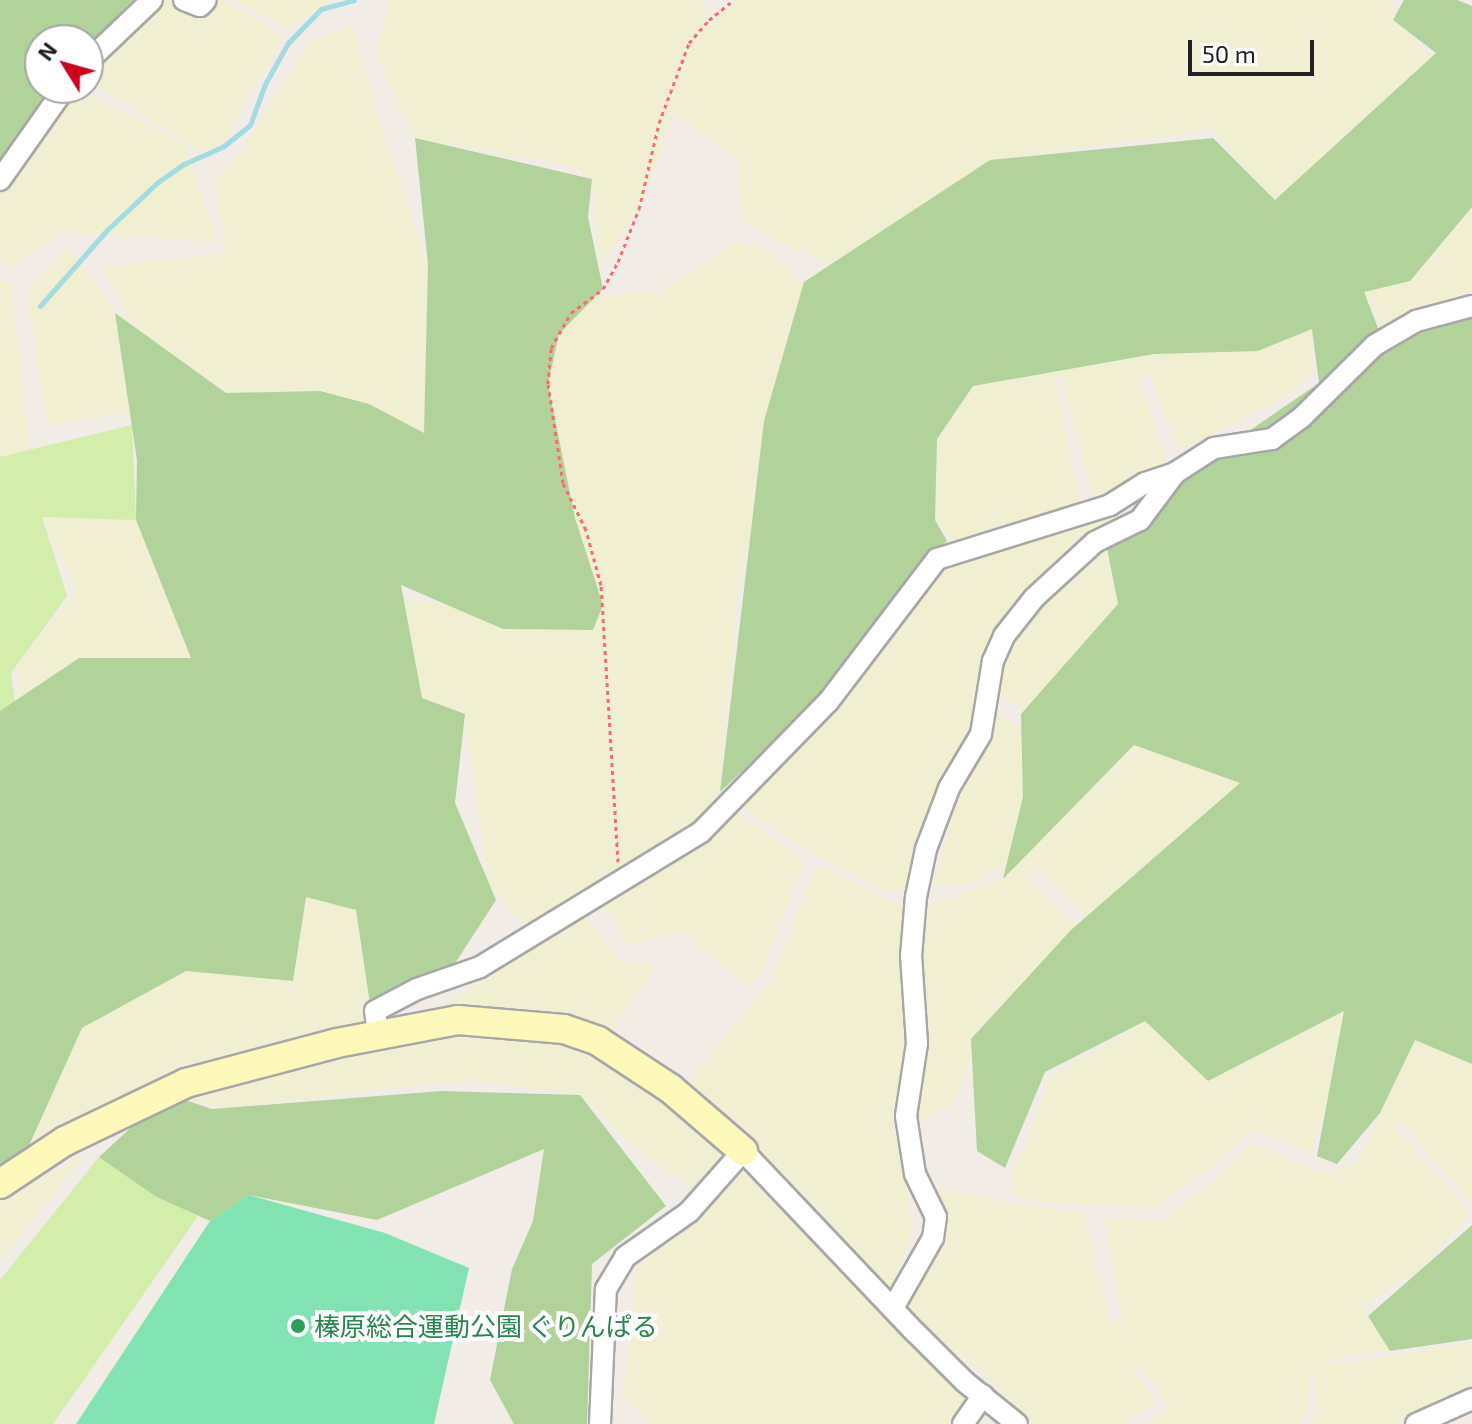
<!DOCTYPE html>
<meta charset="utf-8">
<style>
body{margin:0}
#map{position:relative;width:1472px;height:1424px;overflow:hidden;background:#f1ece6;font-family:"Exo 2","Noto Sans JP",sans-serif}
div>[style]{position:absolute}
.farmland>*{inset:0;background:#f0efd1}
.grass>*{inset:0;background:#d3edaa}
.forest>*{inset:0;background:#b1d299}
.pitch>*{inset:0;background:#81e3b2}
.stream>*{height:5px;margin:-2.5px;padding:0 2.5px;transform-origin:2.5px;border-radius:2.5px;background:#a5dae0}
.path>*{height:3px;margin-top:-1.5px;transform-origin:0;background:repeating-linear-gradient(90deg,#ff696c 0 4px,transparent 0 8px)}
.roads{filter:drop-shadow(2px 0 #a7a7a7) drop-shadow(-2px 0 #a7a7a7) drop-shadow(0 2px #a7a7a7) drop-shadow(0 -2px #a7a7a7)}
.street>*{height:20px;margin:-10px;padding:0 10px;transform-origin:10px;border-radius:10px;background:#fff}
.secondary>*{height:28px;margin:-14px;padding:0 14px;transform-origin:14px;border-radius:14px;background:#fcf8b9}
.dots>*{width:22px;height:22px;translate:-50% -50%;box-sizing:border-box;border:4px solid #fff;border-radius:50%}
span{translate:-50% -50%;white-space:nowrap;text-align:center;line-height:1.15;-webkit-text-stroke:8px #fff;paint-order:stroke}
.leisure-label{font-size:26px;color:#27864d}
.left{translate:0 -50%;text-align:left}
.north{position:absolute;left:24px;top:24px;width:80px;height:80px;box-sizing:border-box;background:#fff;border:2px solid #a6a6a6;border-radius:50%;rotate:307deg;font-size:22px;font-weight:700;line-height:32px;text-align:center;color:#202020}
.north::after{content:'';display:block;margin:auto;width:28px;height:36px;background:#d00019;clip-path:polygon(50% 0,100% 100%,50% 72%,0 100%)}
.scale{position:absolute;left:1188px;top:40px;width:126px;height:36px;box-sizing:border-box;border:4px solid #202020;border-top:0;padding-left:10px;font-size:24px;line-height:28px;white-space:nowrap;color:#202020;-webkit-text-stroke:6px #fff;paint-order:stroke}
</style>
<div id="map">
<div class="farmland">
<i style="clip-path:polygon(169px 0,200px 17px,212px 9px,216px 0,223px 0,283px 36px,220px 148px,197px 149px,88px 80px,88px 75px,157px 4px)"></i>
<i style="clip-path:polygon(234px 0,332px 0,288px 29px)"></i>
<i style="clip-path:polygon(390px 0,702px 0,708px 26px,736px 0,1393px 0,1393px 20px,1432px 57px,1275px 201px,1212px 130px,990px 160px,830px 266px,743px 223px,737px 159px,675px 113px,639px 209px,599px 268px,592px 179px,571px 166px,415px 138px,376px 54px)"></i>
<i style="clip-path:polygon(352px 25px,379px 121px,428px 264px,425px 433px,369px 404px,320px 391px,226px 393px,133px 326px,102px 267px,225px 254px,216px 177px,239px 154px,310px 42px)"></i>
<i style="clip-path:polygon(79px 88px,184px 145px,217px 242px,64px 232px,13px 266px,0 260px,0 188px)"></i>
<i style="clip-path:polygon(1472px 207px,1472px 291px,1383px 325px,1364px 291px,1410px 281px)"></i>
<i style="clip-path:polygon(739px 241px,771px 253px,804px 282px,762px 456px,735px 616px,720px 792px,685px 838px,610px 875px,529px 933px,489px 884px,465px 714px,422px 699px,404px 598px,593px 630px,603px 604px,575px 518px,548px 384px,559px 334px,594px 296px,659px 291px)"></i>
<i style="clip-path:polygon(68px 248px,115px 313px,130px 413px,47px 424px,27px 288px)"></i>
<i style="clip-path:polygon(0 280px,12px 285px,29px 450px,0 457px)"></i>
<i style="clip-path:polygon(1312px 329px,1313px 374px,1277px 401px,1180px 451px,1149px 371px,1139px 376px,1168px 465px,1094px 502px,1061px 377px,1055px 377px,1080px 509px,957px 543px,935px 520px,937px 439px,973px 386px,1121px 354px,1258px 351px)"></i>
<i style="clip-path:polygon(1142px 497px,1050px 572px,992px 643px,969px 723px,910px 890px,883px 889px,816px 855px,763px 823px,742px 805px,942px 566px,1010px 540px,1074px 529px)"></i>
<i style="clip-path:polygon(42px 517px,136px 520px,191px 659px,79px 658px,15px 702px,20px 661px,77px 590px)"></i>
<i style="clip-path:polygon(1106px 543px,1122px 603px,1025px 709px,997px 695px,1008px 639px)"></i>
<i style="clip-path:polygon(994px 713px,1021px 728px,1023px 797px,1008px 860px,973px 883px,934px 884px,964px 774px)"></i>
<i style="clip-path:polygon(1134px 745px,1241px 783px,1087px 917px,1036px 865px,1026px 877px,1077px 925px,972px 1050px,954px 1102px,915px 1125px,918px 983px,929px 905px,1003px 879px)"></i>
<i style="clip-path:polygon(732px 809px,803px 860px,762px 973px,747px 987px,679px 929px,630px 947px,600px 898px)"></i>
<i style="clip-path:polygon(818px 864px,892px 902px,909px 904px,900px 969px,908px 1043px,892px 1122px,913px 1227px,883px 1311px,966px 1399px,947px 1424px,653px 1424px,622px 1397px,638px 1266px,715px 1204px,637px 1150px,580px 1095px,468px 1080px,225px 1108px,182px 1099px,389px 1044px,581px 911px,620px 960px,656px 964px,597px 1058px,670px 1105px,772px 978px)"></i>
<i style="clip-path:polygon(306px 897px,329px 897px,356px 909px,370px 1004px,359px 1026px,222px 1059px,129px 1098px,22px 1161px,82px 1028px,186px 970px,293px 981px)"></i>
<i style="clip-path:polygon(1345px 1011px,1335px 1073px,1312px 1151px,1251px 1130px,1204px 1173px,1157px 1207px,1043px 1203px,1014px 1195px,1013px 1174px,1050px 1077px,1145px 1021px,1208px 1081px)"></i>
<i style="clip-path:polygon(1415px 1040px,1472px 1064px,1472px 1204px,1400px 1120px,1394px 1127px,1471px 1213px,1413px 1275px,1361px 1306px,1390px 1351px,1354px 1354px,1317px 1365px,1343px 1364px,1472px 1343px,1472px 1391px,1398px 1424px,1309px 1424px,1317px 1407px,1311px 1366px,1309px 1407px,1299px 1424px,1146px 1424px,1169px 1407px,1140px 1366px,1134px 1370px,1155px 1402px,1125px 1424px,1036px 1424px,904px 1304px,948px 1226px,928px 1185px,1019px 1205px,1083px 1213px,1110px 1323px,1123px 1321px,1104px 1217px,1163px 1220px,1217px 1178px,1249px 1143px,1323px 1173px,1356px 1164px)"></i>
<i style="clip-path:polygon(87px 1153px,0 1260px,0 1200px)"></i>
</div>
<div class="grass">
<i style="clip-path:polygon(132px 425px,136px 520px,42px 517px,67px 596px,11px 673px,15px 702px,0 711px,0 457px)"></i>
<i style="clip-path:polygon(99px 1157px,198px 1216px,53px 1424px,0 1424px,0 1280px)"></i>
</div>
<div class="forest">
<i style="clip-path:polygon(0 0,133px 0,88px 45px,88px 40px,40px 40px,40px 88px,53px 88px,0 160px)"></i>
<i style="clip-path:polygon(1404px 0,1457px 0,1472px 6px,1472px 207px,1410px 281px,1364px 292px,1385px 346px,1472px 311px,1472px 1064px,1415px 1040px,1380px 1113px,1337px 1164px,1317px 1156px,1344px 1011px,1208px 1081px,1145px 1021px,1045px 1072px,1005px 1168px,977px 1151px,971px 1039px,1071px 930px,1240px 783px,1134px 745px,1003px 879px,1023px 797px,1021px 714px,1118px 604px,1106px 543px,1182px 477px,1319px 383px,1312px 329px,1258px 351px,1154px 354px,973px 386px,937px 439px,935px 520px,947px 541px,923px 562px,811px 706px,720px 792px,764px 421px,804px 282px,990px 160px,1213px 138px,1275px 200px,1436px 53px,1393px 20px)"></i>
<i style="clip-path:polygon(415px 138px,592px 179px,588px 217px,603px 289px,559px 334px,548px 384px,575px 518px,603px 605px,593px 630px,503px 629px,401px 585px,422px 698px,465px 714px,455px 803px,496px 900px,454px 965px,370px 1004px,356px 910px,306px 897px,293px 981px,186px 971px,82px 1028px,22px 1161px,0 1171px,0 711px,79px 658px,191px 658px,136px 520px,137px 460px,115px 313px,226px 393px,320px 391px,369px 404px,424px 433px,428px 264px)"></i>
<i style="clip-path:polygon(442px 1091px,580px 1095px,666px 1206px,592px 1264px,587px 1424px,514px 1424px,490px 1380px,512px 1269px,533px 1221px,544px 1149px,377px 1220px,249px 1195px,210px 1221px,155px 1196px,99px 1157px,147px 1113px,182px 1099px,212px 1109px)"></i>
<i style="clip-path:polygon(1472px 1225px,1472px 1339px,1390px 1351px,1368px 1316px)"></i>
</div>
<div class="pitch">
<i style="clip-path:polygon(249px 1195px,385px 1233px,469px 1268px,434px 1424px,76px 1424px,210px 1221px)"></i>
</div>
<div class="stream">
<i style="left:40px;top:306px;width:101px;rotate:-48.6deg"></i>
<i style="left:107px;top:230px;width:70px;rotate:-43.3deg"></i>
<i style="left:158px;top:182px;width:32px;rotate:-35deg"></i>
<i style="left:184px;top:164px;width:44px;rotate:-24.2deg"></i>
<i style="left:224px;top:146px;width:33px;rotate:-39deg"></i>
<i style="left:250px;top:125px;width:44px;rotate:-69.9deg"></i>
<i style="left:265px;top:84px;width:47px;rotate:-60.7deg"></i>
<i style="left:288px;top:43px;width:47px;rotate:-45.9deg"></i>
<i style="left:321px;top:9px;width:34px;rotate:-15deg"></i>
</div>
<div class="path">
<i style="left:618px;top:862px;width:278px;rotate:-93.5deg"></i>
<i style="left:601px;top:585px;width:57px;rotate:-105.3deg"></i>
<i style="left:586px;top:530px;width:52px;rotate:-116.1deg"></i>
<i style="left:563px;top:483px;width:100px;rotate:-98.6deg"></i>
<i style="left:548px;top:384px;width:36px;rotate:-85deg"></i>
<i style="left:551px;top:348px;width:40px;rotate:-60.3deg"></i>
<i style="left:571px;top:313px;width:40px;rotate:-37deg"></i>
<i style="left:603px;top:289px;width:31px;rotate:-61deg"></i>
<i style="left:618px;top:262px;width:57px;rotate:-68.4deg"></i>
<i style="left:639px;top:209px;width:88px;rotate:-76.9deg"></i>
<i style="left:659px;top:123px;width:85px;rotate:-69.4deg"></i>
<i style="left:689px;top:43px;width:30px;rotate:-49deg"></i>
<i style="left:709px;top:20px;width:32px;rotate:-39deg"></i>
</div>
<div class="roads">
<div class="street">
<i style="left:184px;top:0;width:17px;rotate:21deg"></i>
<i style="left:200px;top:6px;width:8px;rotate:-45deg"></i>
<i style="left:88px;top:61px;width:88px;rotate:-43.6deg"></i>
<i style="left:0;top:180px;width:113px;rotate:-54.8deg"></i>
<i style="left:378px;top:1034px;width:23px;rotate:-97deg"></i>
<i style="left:375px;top:1011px;width:47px;rotate:-27.6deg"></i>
<i style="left:417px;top:989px;width:67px;rotate:-19.2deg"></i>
<i style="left:480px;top:967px;width:259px;rotate:-31.4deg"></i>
<i style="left:701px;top:832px;width:182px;rotate:-45.7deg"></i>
<i style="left:828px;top:702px;width:180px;rotate:-52.7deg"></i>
<i style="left:937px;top:559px;width:181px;rotate:-17.3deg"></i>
<i style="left:1110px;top:505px;width:41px;rotate:-32.2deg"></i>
<i style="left:1145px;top:483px;width:32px;rotate:-18deg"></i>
<i style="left:1175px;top:473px;width:46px;rotate:-32.7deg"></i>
<i style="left:1214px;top:448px;width:59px;rotate:-8.8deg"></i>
<i style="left:1272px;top:439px;width:37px;rotate:-36deg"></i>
<i style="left:1302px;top:417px;width:103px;rotate:-44.6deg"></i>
<i style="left:1375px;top:345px;width:48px;rotate:-30.3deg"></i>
<i style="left:1416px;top:321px;width:58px;rotate:-15deg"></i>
<i style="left:893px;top:1308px;width:81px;rotate:-60.3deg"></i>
<i style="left:933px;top:1238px;width:21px;rotate:-82deg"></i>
<i style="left:936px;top:1217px;width:48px;rotate:-116deg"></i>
<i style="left:915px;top:1174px;width:59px;rotate:-98.8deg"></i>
<i style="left:906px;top:1116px;width:74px;rotate:-81.4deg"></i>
<i style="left:917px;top:1043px;width:87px;rotate:-93.9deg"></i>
<i style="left:911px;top:956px;width:59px;rotate:-85.2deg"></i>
<i style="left:916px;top:897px;width:49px;rotate:-78.2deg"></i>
<i style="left:926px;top:849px;width:65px;rotate:-69.3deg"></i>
<i style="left:949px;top:788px;width:63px;rotate:-59.3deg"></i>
<i style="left:981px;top:734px;width:74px;rotate:-80.7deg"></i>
<i style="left:993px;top:661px;width:27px;rotate:-66deg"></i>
<i style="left:1004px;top:636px;width:48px;rotate:-51.7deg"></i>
<i style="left:1034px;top:598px;width:83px;rotate:-42.6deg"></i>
<i style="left:1095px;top:542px;width:50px;rotate:-26.1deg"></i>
<i style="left:1140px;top:520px;width:59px;rotate:-53.3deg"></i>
<i style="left:600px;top:1424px;width:135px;rotate:-87.5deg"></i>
<i style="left:606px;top:1289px;width:37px;rotate:-59deg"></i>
<i style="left:625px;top:1257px;width:78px;rotate:-35.1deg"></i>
<i style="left:689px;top:1212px;width:81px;rotate:-48.5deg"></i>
<i style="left:743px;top:1151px;width:251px;rotate:46.5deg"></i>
<i style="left:916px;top:1333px;width:69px;rotate:45deg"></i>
<i style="left:965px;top:1382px;width:67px;rotate:38.9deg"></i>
<i style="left:963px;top:1424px;width:35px;rotate:-55deg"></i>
<i style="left:1416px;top:1424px;width:61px;rotate:-24.1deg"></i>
</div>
<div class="secondary">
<i style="left:0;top:1184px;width:78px;rotate:-33.5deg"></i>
<i style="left:65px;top:1141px;width:134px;rotate:-25.6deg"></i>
<i style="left:186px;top:1083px;width:156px;rotate:-14.8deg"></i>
<i style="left:337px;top:1043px;width:123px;rotate:-10.8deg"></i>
<i style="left:458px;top:1020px;width:106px;rotate:4.9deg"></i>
<i style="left:564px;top:1029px;width:36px;rotate:19deg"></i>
<i style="left:598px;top:1041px;width:87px;rotate:33.3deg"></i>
<i style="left:671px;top:1089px;width:95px;rotate:40.7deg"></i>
</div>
</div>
<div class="dots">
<i style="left:298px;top:1326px;background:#2e9e5b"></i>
</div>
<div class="leisure-label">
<span class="left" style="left:314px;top:1326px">榛原総合運動公園 ぐりんぱる</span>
</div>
<div class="north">N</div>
<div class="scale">50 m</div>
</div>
